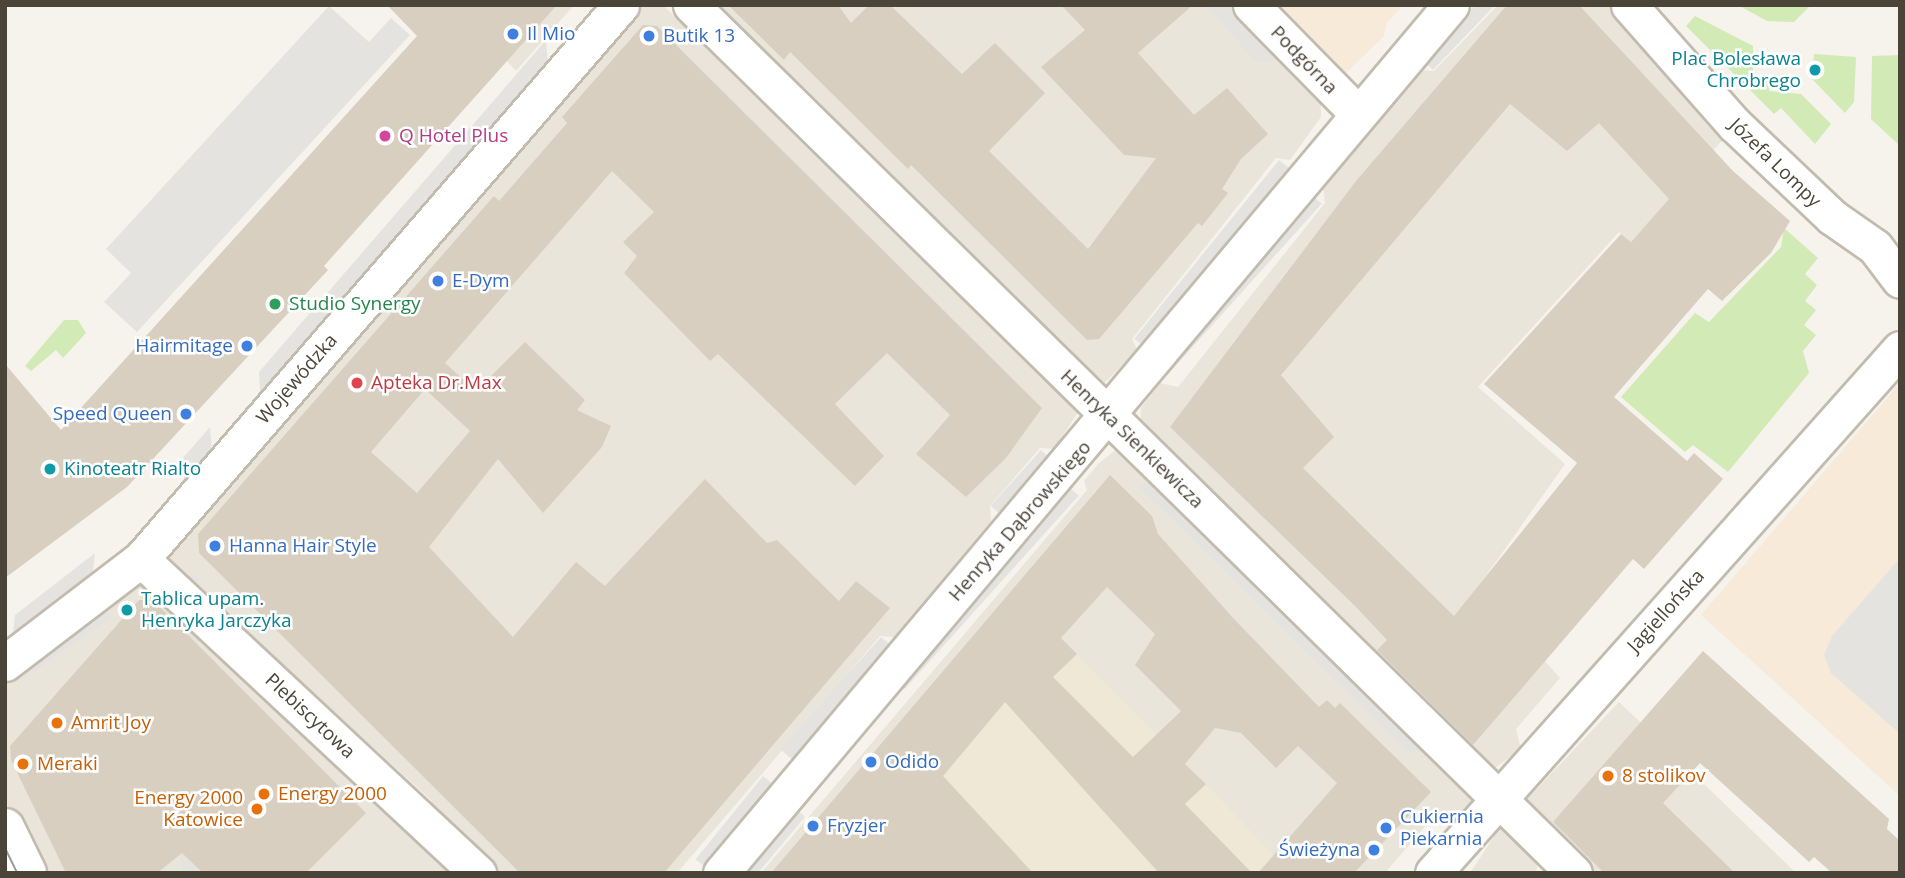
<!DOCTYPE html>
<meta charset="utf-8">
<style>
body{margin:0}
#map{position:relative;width:1905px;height:878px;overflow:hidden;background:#f6f3ec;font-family:"Open Sans",sans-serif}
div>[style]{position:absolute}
.residential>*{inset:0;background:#eae5da}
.commercial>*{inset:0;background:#f7ead8}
.education>*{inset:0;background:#efe8d6}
.green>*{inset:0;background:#d2eab5}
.parking>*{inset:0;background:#e5e3e0;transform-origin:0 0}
.building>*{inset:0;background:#d8cfc1}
.roads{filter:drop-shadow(2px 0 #c2bbae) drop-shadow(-2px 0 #c2bbae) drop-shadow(0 2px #c2bbae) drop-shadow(0 -2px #c2bbae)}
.minor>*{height:35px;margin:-17.5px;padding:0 17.5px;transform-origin:17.5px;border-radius:17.5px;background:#fff}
.tertiary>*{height:38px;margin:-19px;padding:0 19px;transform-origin:19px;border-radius:19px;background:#fff}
.tram>*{height:2px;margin:-1px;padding:0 1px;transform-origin:1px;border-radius:1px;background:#9a9a9a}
.dots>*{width:19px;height:19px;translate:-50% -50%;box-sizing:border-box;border:4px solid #fff;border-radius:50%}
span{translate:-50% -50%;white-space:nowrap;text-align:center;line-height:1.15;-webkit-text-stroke:5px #fff;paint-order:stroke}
.shop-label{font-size:19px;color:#366cbe}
.left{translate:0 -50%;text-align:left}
.right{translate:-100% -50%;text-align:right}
.culture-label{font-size:19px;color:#0d838f}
.street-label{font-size:19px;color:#4b4439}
.hotel-label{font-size:19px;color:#b23c85}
.leisure-label{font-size:19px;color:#27864d}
.health-label{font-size:19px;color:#be3a42}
.food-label{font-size:19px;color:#c56008}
.frame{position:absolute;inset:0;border:7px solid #4b4439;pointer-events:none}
</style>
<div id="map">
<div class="residential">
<i style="clip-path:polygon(454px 5px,574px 5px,516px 71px)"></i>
<i style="clip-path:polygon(641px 5px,664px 6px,1043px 379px,1055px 378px,1079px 411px,1054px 449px,1040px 448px,990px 506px,991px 521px,894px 637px,880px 636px,677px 873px,490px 873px,423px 811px,432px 801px,165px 557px,169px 540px)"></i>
<i style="clip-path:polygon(704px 5px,1204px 5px,1257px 62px,1286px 59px,1321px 99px,1321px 117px,1290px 160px,1276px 158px,1132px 339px,1137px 350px,1101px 387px)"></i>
<i style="clip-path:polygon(1498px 5px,1608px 5px,1728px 134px,1631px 242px,1619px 232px,1478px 387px,1565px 464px,1478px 587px,1560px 678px,1516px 729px,1521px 749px,1492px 770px,1465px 813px,1455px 822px,1427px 824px,1385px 873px,761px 873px,1087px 490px,1084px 481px,1099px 463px,1140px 431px,1141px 408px,1160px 383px,1178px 387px,1325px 203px,1323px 187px,1420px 70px,1434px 71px)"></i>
<i style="clip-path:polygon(138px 579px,464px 873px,41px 873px,5px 801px,5px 685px)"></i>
<i style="clip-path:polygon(1619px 702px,1641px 723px,1796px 873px,1587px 873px,1530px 819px,1528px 798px)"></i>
<i style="clip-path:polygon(1510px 828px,1539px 854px,1536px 873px,1470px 873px,1499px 829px)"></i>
</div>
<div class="commercial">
<i style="clip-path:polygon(1273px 5px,1404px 5px,1387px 22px,1384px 36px,1342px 77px)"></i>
<i style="clip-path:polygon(1900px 383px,1900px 796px,1701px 615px)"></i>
</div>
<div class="education">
<i style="clip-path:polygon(1060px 638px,1206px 784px,1290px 873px,1033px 873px,987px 826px,943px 777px)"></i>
</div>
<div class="green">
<i style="clip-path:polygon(1738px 5px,1811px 5px,1794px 22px,1767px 21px)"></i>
<i style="clip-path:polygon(1695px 16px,1753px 46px,1753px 76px,1769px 79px,1769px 91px,1801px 94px,1831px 124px,1815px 144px,1781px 108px,1774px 114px,1686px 26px)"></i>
<i style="clip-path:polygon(1814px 54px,1856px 57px,1854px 102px,1845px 113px,1812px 79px)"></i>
<i style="clip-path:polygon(1900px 55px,1900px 146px,1871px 119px,1872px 56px)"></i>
<i style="clip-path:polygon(1784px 228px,1818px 258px,1805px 274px,1817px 285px,1805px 301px,1816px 310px,1804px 325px,1816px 335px,1803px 351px,1809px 373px,1728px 472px,1693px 445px,1685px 452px,1621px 397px,1695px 313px,1709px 322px,1781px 247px)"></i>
<i style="clip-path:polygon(64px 320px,78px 320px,86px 333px,63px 358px,56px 350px,31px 371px,25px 366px)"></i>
</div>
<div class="parking">
<i style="clip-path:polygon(1204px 5px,1236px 5px,1286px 59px,1257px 63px)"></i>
<i style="clip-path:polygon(1475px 5px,1495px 5px,1433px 70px,1423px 60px)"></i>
<i style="clip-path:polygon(329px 6px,369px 42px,391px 18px,410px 35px,137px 332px,104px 302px,131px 273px,106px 249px)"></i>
<i style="clip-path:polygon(546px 40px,549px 75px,261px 405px,259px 372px)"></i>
<i style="left:1279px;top:160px;width:13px;height:230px;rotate:39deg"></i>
<i style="left:1312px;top:195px;width:13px;height:233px;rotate:42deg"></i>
<i style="clip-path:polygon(210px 427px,213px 461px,185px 492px,182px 459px)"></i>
<i style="left:1041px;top:450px;width:13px;height:75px;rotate:42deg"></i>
<i style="clip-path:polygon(1164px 483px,1432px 750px,1407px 752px,1136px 484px)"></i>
<i style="left:1069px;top:487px;width:13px;height:260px;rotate:42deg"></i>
<i style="clip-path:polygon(95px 553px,91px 588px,11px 651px,15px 615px)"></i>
<i style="clip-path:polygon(1900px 558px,1900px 734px,1831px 673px,1824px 655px,1832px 636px)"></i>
<i style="left:181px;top:576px;width:17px;height:337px"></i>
<i style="left:104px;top:608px;width:12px;height:97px;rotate:55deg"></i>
<i style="clip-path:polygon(881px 637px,892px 646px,794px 761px,780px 749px)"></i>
<i style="left:763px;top:776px;width:14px;height:107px;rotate:39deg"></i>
<i style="clip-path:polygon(795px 808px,805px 817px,758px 873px,740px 873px)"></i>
</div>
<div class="building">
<i style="clip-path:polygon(387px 5px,557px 5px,324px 266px,328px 270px,127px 487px,5px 578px,5px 364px,61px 430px,417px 36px)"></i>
<i style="clip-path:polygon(728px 5px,838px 5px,851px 23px,869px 5px,890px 5px,962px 74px,995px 43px,1045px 93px,989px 151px,1088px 249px,1156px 158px,1124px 155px,1041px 67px,1085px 30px,1061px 5px,1193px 5px,1138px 53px,1194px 115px,1227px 88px,1268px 134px,1241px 159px,1222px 189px,1228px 193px,1202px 226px,1198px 223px,1099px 339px,1087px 340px,911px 165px,908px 169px,790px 52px,784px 60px)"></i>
<i style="clip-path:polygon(evenodd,1507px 5px,1579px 5px,1733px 171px,1790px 221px,1771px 253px,1722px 301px,1708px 289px,1614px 397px,1687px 461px,1694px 453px,1723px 479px,1644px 569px,1633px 559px,1473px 745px,1377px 650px,1387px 640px,1356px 607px,1170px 427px,1356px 181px,1507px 5px,1510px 104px,1567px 151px,1599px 123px,1669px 199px,1631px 242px,1621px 234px,1484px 384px,1577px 463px,1454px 616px,1303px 468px,1334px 437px,1281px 375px,1510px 104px)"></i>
<i style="clip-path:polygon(evenodd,643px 25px,657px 26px,1042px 408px,1006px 458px,966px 497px,916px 454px,950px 415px,887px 353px,835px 404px,884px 456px,855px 486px,718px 354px,710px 361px,624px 273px,637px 256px,623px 242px,654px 212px,612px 171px,445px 363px,476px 391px,525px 342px,585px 400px,577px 410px,611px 426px,602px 447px,543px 513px,498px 459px,429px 547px,513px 637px,576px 562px,605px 586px,705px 479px,767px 543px,777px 540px,839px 601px,856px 581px,890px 608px,664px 873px,520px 873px,199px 553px,198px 534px,494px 196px,499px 201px,567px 123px,562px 117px,643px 25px,425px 389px,470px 431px,417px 493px,371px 452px,425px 389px)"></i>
<i style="clip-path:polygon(evenodd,1110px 475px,1152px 516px,1158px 534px,1234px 619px,1319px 707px,1327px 700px,1335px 708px,1340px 703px,1431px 792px,1354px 873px,1258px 873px,1337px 783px,1298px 746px,1276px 768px,1241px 733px,1215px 728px,1185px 764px,1206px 784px,1185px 804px,1252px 873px,1159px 873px,1005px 702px,943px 776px,1033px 873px,771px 873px,1110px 475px,1107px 587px,1155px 634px,1135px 665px,1181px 711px,1133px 757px,1053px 677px,1077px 654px,1061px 638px,1107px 587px)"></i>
<i style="clip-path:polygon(152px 599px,366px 813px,306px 873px,203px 873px,182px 853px,157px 873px,66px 873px,11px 760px,10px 746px,139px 600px)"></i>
<i style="clip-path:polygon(1703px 651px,1889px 819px,1887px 829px,1900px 841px,1900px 873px,1832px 873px,1814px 857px,1809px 862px,1700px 763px,1663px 803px,1735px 873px,1604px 873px,1553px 822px)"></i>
</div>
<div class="roads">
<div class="minor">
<i style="left:691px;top:5px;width:1238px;rotate:44.51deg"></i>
<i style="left:1251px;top:5px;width:151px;rotate:45.5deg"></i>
<i style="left:1629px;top:5px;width:159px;rotate:48.6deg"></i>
<i style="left:1734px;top:124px;width:135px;rotate:43.5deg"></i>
<i style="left:1832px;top:217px;width:52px;rotate:34.9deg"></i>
<i style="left:1875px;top:247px;width:41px;rotate:52.9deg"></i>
<i style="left:141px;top:559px;width:461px;rotate:43deg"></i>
<i style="left:5px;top:663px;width:171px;rotate:-37.4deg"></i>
<i style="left:141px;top:559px;width:733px;rotate:-49.09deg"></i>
<i style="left:721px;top:873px;width:1134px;rotate:-49.94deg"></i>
<i style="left:1433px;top:873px;width:702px;rotate:-48.29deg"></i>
</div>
<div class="tertiary">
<i style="left:5px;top:828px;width:50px;rotate:63.9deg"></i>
</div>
</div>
<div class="tram">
<i style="left:5px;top:848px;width:28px;rotate:64deg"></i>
</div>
<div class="dots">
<i style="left:513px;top:34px;background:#3f7fe0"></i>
<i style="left:649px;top:36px;background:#3f7fe0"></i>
<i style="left:1815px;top:70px;background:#0f9aa8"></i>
<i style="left:385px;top:136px;background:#d1479c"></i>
<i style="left:438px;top:281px;background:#3f7fe0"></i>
<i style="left:275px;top:304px;background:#2e9e5b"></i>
<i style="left:247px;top:346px;background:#3f7fe0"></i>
<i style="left:357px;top:383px;background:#e0444e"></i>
<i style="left:186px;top:414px;background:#3f7fe0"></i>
<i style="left:50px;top:469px;background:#0f9aa8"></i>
<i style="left:215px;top:546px;background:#3f7fe0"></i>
<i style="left:127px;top:610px;background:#0f9aa8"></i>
<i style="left:57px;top:723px;background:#e8710a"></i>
<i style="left:871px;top:762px;background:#3f7fe0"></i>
<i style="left:23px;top:764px;background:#e8710a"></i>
<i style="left:1608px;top:776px;background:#e8710a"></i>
<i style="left:264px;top:794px;background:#e8710a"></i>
<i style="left:257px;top:809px;background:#e8710a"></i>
<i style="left:813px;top:826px;background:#3f7fe0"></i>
<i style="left:1386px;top:828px;background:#3f7fe0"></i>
<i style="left:1374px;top:850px;background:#3f7fe0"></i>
</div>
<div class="shop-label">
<span class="left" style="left:527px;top:34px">Il Mio</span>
<span class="left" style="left:663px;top:36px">Butik 13</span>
<span class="left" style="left:452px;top:281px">E-Dym</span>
<span class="right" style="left:233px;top:346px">Hairmitage</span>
<span class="right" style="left:172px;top:414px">Speed Queen</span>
<span class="left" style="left:229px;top:546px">Hanna Hair Style</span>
<span class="left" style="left:885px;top:762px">Odido</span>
<span class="left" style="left:1400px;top:828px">Cukiernia<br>Piekarnia</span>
<span class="left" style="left:827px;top:826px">Fryzjer</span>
<span class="right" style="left:1360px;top:850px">Świeżyna</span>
</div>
<div class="culture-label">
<span class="right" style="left:1801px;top:70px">Plac Bolesława<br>Chrobrego</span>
<span class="left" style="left:64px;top:469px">Kinoteatr Rialto</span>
<span class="left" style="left:141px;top:610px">Tablica upam.<br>Henryka Jarczyka</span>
</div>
<div class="street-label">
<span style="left:1304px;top:60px;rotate:46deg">Podgórna</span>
<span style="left:1775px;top:163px;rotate:44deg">Józefa Lompy</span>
<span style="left:297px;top:379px;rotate:-49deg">Wojewódzka</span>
<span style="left:1132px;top:439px;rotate:44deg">Henryka Sienkiewicza</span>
<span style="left:1020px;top:521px;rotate:-49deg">Henryka Dąbrowskiego</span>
<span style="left:1666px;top:611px;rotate:-48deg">Jagiellońska</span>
<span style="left:310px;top:716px;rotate:43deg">Plebiscytowa</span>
</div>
<div class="hotel-label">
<span class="left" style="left:399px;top:136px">Q Hotel Plus</span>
</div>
<div class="leisure-label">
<span class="left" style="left:289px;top:304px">Studio Synergy</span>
</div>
<div class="health-label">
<span class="left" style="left:371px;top:383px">Apteka Dr.Max</span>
</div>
<div class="food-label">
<span class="left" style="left:71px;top:723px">Amrit Joy</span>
<span class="left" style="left:37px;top:764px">Meraki</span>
<span class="left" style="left:1622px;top:776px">8 stolikov</span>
<span class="left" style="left:278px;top:794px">Energy 2000</span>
<span class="right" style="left:243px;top:809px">Energy 2000<br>Katowice</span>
</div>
<div class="frame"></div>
</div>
